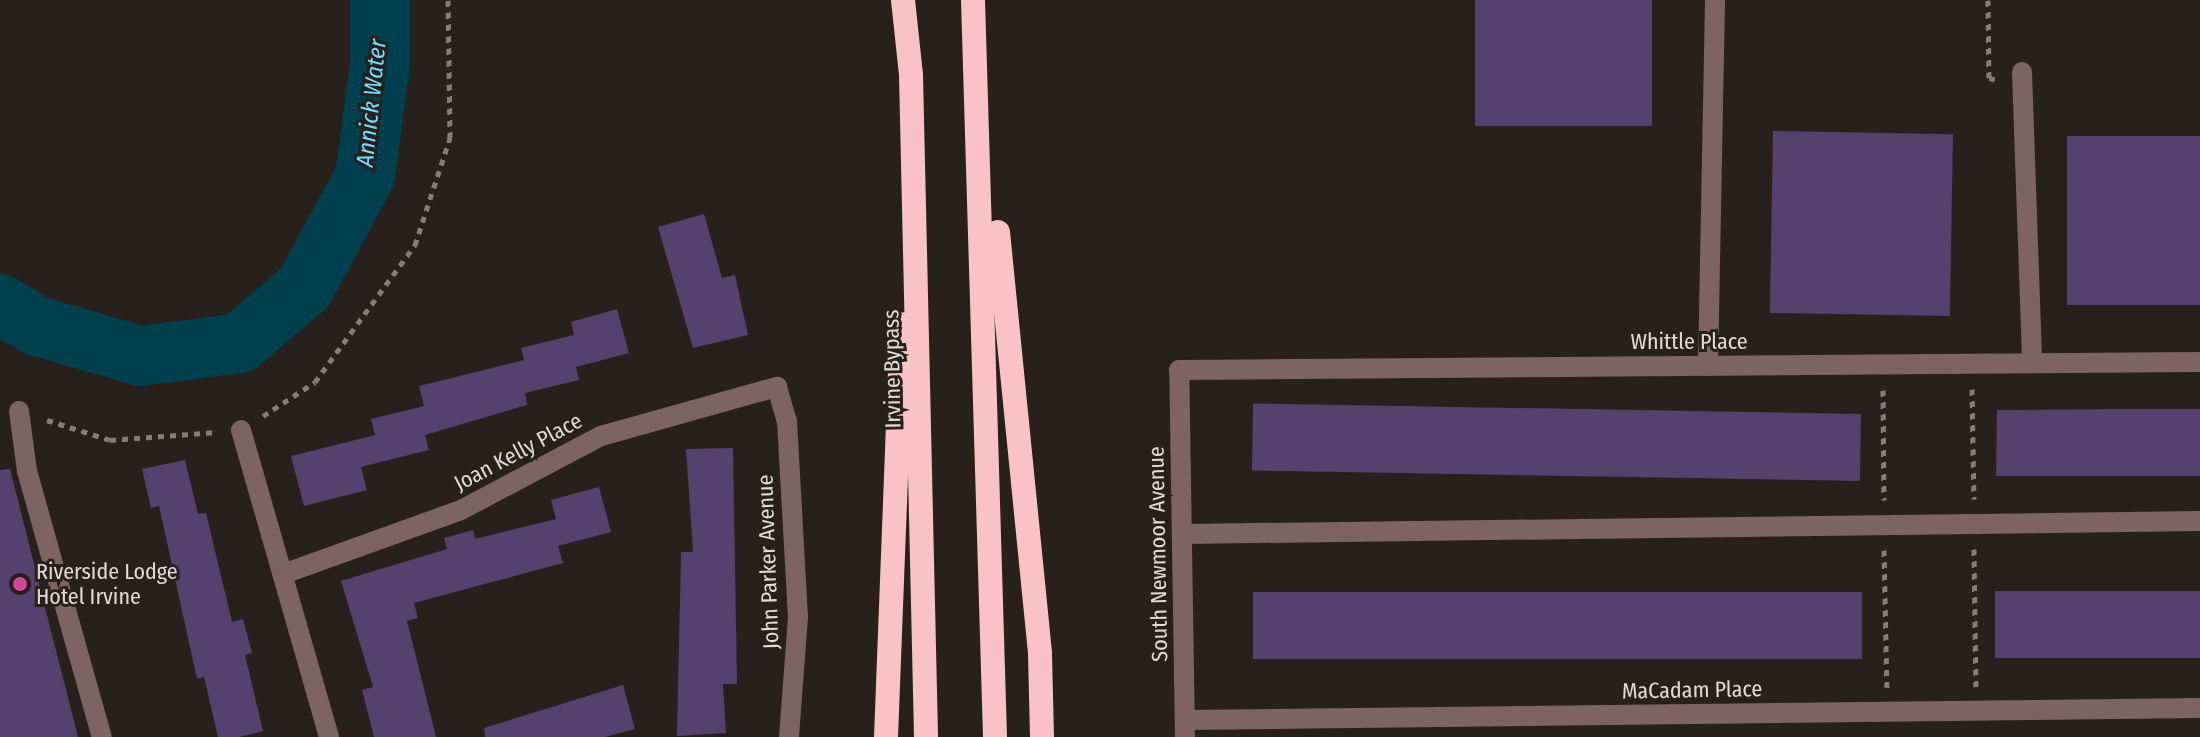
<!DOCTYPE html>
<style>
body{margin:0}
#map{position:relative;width:2200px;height:737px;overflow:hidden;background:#28201c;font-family:"Fira Sans Condensed",sans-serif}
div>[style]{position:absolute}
.river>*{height:60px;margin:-30px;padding:0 30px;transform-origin:30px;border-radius:30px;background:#003f4e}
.building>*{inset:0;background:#55406e;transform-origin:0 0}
.path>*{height:5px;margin-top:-2.5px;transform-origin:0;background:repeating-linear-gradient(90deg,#847d79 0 6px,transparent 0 12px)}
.minor>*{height:20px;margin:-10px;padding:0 10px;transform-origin:10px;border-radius:10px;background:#7e6364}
.highway>*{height:24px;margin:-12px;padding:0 12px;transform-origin:12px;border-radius:12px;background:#f9c2c5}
.dots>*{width:22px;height:22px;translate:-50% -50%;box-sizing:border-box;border:4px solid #28201c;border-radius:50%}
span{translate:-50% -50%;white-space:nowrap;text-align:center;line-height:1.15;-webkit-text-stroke:6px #28201c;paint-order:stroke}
.street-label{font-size:22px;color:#e1dbd8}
.poi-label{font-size:22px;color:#e1dbd8}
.left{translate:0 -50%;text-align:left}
.water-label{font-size:24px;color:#71ddfd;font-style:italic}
</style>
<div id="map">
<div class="river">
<i style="left:0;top:304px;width:43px;rotate:30.7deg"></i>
<i style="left:37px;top:326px;width:108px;rotate:16.1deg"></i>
<i style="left:141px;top:356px;width:100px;rotate:-7.5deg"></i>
<i style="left:240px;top:343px;width:86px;rotate:-40.7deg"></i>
<i style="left:305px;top:287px;width:126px;rotate:-61.6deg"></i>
<i style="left:365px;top:176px;width:112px;rotate:-82.3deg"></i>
<i style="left:380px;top:65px;width:65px;rotate:-90deg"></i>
</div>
<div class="building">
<i style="left:1475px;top:0;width:177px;height:126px"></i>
<i style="left:1773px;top:131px;width:180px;height:182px;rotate:1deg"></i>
<i style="left:2200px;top:136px;width:169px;height:133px;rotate:90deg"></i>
<i style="clip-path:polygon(704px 214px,722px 278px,735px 275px,748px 335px,693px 348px,658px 227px)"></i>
<i style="clip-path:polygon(617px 309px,629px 353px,576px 367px,579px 380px,525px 393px,527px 405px,425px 435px,429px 450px,361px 467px,367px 490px,304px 506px,291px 456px,375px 435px,371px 419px,424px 406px,419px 386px,524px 360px,521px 348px,574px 335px,571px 322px)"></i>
<i style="clip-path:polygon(2144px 409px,2200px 409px,2200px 476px,1996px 476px,1997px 410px)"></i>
<i style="left:1861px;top:414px;width:67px;height:608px;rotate:91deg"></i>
<i style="clip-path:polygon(733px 448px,737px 684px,723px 684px,726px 733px,677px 736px,681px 552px,693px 552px,686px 449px)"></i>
<i style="clip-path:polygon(185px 460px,198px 514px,206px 513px,232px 622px,243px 619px,252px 653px,245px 655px,263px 731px,239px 737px,218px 737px,204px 677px,197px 679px,159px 506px,151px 508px,142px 469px)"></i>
<i style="clip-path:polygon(10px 469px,78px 737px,0 737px,0 470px)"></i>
<i style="clip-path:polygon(599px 487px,611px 532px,558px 546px,563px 563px,414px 603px,418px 618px,407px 621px,436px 737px,374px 737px,362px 690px,373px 687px,341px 581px,447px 549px,444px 538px,473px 530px,475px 539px,556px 519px,551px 500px)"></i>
<i style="left:1995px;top:591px;width:205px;height:67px"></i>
<i style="left:1862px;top:592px;width:67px;height:609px;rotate:90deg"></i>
<i style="clip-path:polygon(623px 685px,635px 729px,605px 737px,485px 737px,484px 728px)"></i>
</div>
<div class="path">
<i style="left:1988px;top:0;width:78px;rotate:89.3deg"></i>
<i style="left:1989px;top:78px;width:8px;rotate:14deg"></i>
<i style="left:1972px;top:389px;width:110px;rotate:89deg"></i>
<i style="left:1883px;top:390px;width:110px;rotate:89.5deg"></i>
<i style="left:263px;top:416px;width:62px;rotate:-33.2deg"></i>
<i style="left:315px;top:382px;width:170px;rotate:-53.9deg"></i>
<i style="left:415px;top:245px;width:113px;rotate:-71.9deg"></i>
<i style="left:450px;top:138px;width:138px;rotate:-90.8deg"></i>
<i style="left:47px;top:420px;width:66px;rotate:17.6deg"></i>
<i style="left:110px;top:440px;width:107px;rotate:-4.3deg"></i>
<i style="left:1974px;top:549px;width:138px;rotate:89.2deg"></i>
<i style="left:1884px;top:550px;width:138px;rotate:88.8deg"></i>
</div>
<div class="minor">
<i style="left:2022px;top:72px;width:291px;rotate:88deg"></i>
<i style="left:1708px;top:366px;width:366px;rotate:-88.9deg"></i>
<i style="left:19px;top:411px;width:61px;rotate:82.4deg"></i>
<i style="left:27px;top:471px;width:276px;rotate:74.3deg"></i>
<i style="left:241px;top:430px;width:319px;rotate:74deg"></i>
<i style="left:1182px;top:534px;width:1018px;rotate:-0.73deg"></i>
<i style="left:286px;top:573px;width:186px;rotate:-19.8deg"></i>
<i style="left:461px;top:510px;width:158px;rotate:-27.9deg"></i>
<i style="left:601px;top:436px;width:183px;rotate:-15.6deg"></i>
<i style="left:777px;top:387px;width:35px;rotate:74deg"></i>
<i style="left:787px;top:421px;width:196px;rotate:86.8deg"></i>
<i style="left:798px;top:617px;width:120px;rotate:94.3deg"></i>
<i style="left:1185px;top:720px;width:1015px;rotate:-0.68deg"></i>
<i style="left:1185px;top:737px;width:367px;rotate:-90.9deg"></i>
<i style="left:1179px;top:370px;width:1021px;rotate:-0.45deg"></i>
</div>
<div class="highway">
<i style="left:903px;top:0;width:75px;rotate:83.9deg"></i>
<i style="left:911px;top:75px;width:662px;rotate:88.7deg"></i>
<i style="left:973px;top:0;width:737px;rotate:88.29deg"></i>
<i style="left:998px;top:232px;width:424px;rotate:84.3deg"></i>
<i style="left:1040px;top:654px;width:83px;rotate:88.6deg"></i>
<i style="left:886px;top:737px;width:413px;rotate:-87.8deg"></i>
</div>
<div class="dots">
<i style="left:20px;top:584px;background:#d1479c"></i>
</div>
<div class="street-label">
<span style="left:1689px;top:342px">Whittle Place</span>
<span style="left:892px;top:369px;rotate:-91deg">Irvine Bypass</span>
<span style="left:518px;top:452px;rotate:-28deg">Joan Kelly Place</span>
<span style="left:1158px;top:554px;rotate:-91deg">South Newmoor Avenue</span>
<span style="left:768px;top:562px;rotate:-92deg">John Parker Avenue</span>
<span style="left:1692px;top:690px;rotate:-1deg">MaCadam Place</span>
</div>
<div class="poi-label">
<span class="left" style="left:36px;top:584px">Riverside Lodge<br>Hotel Irvine</span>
</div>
<div class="water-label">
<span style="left:372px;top:103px;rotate:-84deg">Annick Water</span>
</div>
</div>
